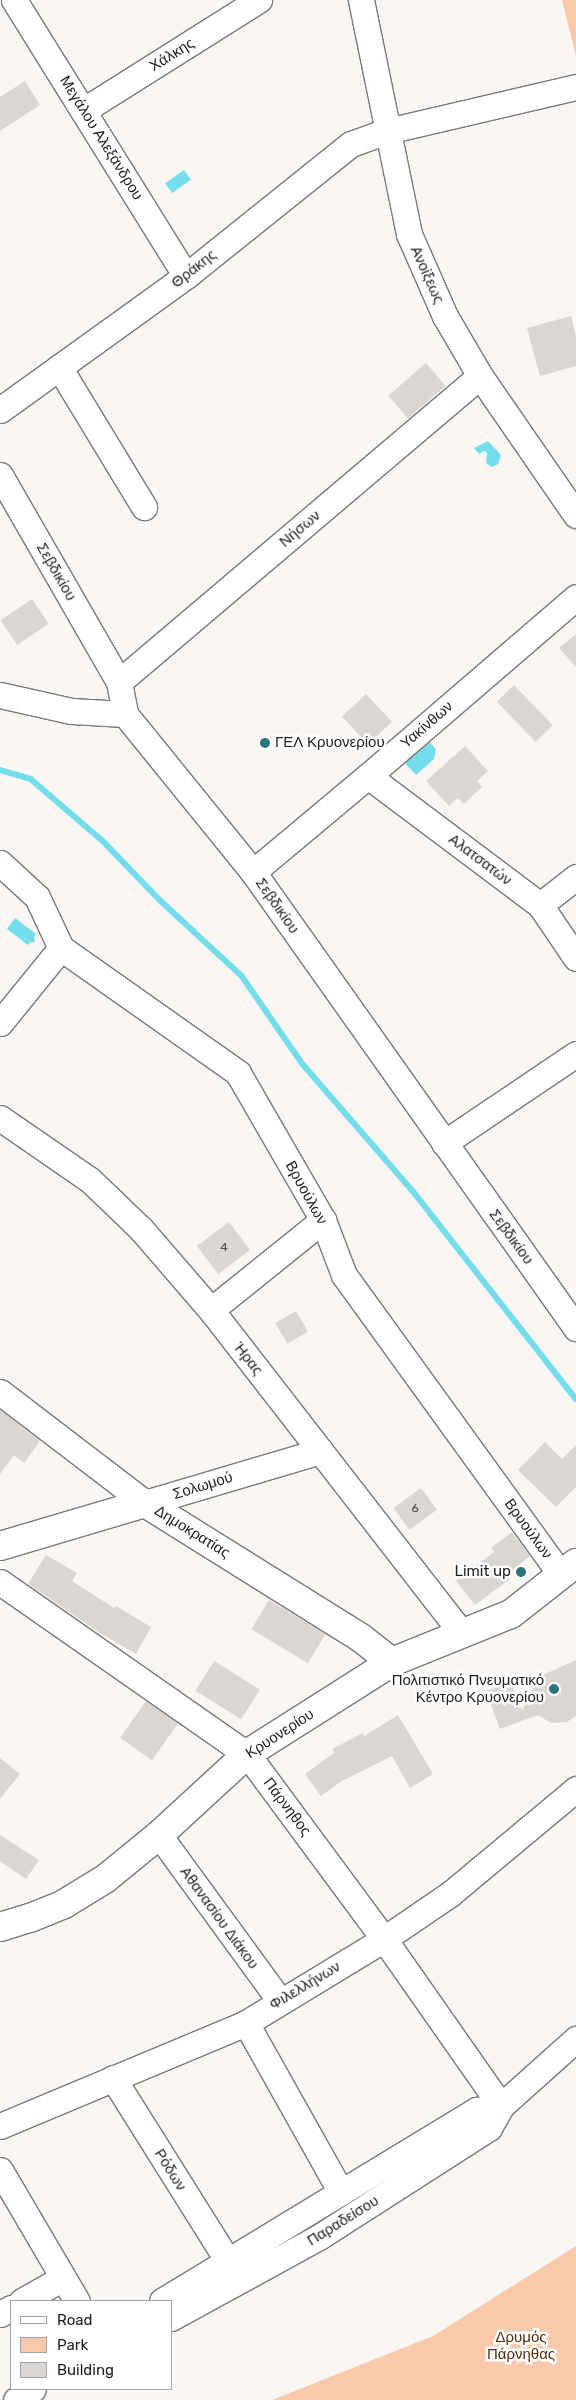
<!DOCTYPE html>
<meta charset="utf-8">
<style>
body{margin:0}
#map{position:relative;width:576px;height:2400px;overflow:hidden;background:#f9f6f4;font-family:Rubik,sans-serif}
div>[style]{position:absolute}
.green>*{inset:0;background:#fac9ab}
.water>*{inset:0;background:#74ddeb;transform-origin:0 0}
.stream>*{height:5.5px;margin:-2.75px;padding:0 2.75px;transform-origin:2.75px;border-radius:2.75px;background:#74ddeb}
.building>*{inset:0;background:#d9d6d4;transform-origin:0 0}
.roads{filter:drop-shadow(1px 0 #7c7978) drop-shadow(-1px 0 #7c7978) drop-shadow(0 1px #7c7978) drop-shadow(0 -1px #7c7978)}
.minor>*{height:25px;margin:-12.5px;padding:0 12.5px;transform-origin:12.5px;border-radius:12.5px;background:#fff}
.major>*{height:28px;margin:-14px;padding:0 14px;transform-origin:14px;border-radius:14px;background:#fff}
.dots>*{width:14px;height:14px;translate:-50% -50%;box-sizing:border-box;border:2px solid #fff;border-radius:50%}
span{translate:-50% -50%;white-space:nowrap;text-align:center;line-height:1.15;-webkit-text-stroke:5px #fff;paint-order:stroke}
.number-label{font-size:12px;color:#4e4c4b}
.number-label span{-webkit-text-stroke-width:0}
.street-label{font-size:15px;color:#1f1e1d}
.poi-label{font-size:15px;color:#1f1e1d}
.left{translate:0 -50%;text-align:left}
.right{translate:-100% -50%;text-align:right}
.park-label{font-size:15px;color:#582d0b}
.legend{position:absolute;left:10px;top:2300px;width:162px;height:90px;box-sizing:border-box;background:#fff;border:1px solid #a5a5a5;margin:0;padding:6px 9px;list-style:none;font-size:15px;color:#1f1e1d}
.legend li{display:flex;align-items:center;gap:10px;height:25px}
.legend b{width:25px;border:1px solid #a5a5a5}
</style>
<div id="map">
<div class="green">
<i style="clip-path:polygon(562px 0,576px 0,576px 56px)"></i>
<i style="clip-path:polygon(576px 2246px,576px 2400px,272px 2400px,433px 2336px)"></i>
</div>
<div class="water">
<i style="left:184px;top:170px;width:12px;height:23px;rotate:55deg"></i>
<i style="clip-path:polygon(488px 441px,501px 455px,498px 464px,492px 467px,486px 463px,487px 453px,484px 451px,479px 454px,474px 448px)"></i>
<i style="clip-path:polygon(430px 742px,436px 750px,434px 759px,416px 775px,405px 763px)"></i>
<i style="clip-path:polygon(15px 918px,36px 934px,34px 937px,35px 942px,30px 942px,28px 945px,7px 929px)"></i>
</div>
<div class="stream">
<i style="left:0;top:770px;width:32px;rotate:16deg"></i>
<i style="left:31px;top:779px;width:95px;rotate:40.7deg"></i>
<i style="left:103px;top:841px;width:82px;rotate:46deg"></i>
<i style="left:160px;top:900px;width:112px;rotate:42.8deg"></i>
<i style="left:242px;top:976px;width:106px;rotate:55.4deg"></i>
<i style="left:302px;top:1063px;width:169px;rotate:49.1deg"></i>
<i style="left:413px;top:1191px;width:264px;rotate:51.9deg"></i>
</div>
<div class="building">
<i style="clip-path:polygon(25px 81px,40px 105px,0 131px,0 97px)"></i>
<i style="clip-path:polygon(571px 316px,576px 336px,576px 366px,540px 376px,527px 328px)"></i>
<i style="left:426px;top:363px;width:30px;height:50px;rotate:49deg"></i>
<i style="left:32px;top:599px;width:30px;height:38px;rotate:56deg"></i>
<i style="clip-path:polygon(576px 634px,576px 667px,559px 648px)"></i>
<i style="left:514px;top:685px;width:56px;height:24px;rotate:46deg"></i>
<i style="left:366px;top:694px;width:38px;height:33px;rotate:47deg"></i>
<i style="clip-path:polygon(465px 746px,488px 771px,477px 781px,482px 787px,464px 804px,458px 798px,449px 806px,426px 781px)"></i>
<i style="left:229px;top:1222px;width:35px;height:40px;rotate:53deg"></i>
<i style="left:296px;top:1311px;width:24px;height:24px;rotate:60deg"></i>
<i style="clip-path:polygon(0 1410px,40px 1441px,24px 1463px,14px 1455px,0 1474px)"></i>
<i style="clip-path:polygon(545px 1442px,562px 1459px,576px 1445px,576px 1487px,556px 1507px,518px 1470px)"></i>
<i style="left:421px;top:1488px;width:27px;height:34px;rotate:54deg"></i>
<i style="clip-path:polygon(512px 1532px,530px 1556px,507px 1574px,510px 1579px,475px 1605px,456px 1581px,494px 1552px,491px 1548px)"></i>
<i style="clip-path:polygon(46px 1555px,77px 1573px,72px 1581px,114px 1608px,116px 1606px,151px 1627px,136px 1654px,100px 1633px,28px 1584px)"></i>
<i style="left:269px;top:1600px;width:66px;height:34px;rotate:31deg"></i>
<i style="clip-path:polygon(576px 1660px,576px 1716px,567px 1722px,551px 1723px,538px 1715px,500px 1729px,486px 1691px,511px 1682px,522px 1711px,536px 1682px,545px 1674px)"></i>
<i style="left:214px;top:1661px;width:54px;height:35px;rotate:32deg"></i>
<i style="left:146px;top:1701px;width:39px;height:45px;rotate:35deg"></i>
<i style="clip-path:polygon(398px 1715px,433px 1774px,410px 1788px,392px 1756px,340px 1782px,321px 1796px,305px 1774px,334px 1753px,332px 1749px,363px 1733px,364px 1736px)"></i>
<i style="clip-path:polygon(0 1758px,20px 1774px,0 1799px)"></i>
<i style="clip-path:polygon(0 1835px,39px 1860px,26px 1879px,0 1861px)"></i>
</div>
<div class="roads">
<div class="minor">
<i style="left:14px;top:0;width:325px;rotate:58.1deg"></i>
<i style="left:361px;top:0;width:239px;rotate:78.4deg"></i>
<i style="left:409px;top:234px;width:90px;rotate:66.3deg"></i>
<i style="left:445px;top:316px;width:69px;rotate:59.7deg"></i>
<i style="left:480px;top:376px;width:169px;rotate:55.4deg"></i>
<i style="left:84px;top:110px;width:207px;rotate:-32.2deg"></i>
<i style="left:59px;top:367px;width:164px;rotate:58.7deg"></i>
<i style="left:0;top:410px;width:229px;rotate:-35.8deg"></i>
<i style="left:186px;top:276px;width:211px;rotate:-38.7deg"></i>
<i style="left:351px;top:144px;width:38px;rotate:-20deg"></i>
<i style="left:387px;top:131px;width:194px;rotate:-13.1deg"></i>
<i style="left:0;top:475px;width:239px;rotate:60.1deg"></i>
<i style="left:119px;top:682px;width:33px;rotate:79deg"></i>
<i style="left:125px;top:714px;width:203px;rotate:51deg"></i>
<i style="left:253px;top:872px;width:559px;rotate:54.69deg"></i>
<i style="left:119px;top:682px;width:473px;rotate:-40.3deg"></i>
<i style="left:0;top:695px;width:73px;rotate:12.7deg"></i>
<i style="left:71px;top:711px;width:54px;rotate:3.2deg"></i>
<i style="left:368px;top:776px;width:215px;rotate:36.9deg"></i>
<i style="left:540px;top:905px;width:64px;rotate:55.8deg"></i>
<i style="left:0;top:863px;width:50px;rotate:42.6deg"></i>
<i style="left:37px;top:897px;width:56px;rotate:64.8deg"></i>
<i style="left:61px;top:948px;width:217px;rotate:35.2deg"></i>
<i style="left:238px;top:1073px;width:170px;rotate:60deg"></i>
<i style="left:323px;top:1220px;width:59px;rotate:69.1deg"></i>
<i style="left:344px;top:1275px;width:370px;rotate:54.1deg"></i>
<i style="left:253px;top:872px;width:150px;rotate:-39.9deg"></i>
<i style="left:368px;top:776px;width:274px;rotate:-40.7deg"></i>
<i style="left:540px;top:905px;width:46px;rotate:-37.9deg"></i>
<i style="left:0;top:1023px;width:97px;rotate:-50.9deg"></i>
<i style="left:0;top:1118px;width:109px;rotate:34.6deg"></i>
<i style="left:90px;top:1180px;width:71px;rotate:43.9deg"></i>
<i style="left:141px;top:1229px;width:107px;rotate:49.2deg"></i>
<i style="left:211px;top:1310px;width:410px;rotate:52.2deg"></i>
<i style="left:444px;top:1143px;width:159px;rotate:-34deg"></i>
<i style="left:211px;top:1310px;width:144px;rotate:-38.8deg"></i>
<i style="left:0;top:1392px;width:183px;rotate:37.4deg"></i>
<i style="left:145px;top:1503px;width:183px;rotate:-16.5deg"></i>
<i style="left:0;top:1582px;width:301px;rotate:34.9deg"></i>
<i style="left:247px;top:1754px;width:230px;rotate:53.5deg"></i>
<i style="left:384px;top:1939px;width:204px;rotate:55deg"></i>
<i style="left:159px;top:1835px;width:205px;rotate:53.9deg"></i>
<i style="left:246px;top:2023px;width:194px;rotate:60.7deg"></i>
<i style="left:113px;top:2078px;width:216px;rotate:57.9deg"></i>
<i style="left:0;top:2126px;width:267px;rotate:-22.7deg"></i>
<i style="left:246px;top:2023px;width:162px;rotate:-31.3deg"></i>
<i style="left:384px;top:1939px;width:80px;rotate:-34.3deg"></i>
<i style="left:450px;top:1894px;width:164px;rotate:-39.8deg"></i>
<i style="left:0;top:2170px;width:152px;rotate:59.6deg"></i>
<i style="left:22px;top:2301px;width:47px;rotate:-29.3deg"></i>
<i style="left:162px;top:2301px;width:368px;rotate:-31.3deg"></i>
<i style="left:476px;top:2110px;width:25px;rotate:-9deg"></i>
<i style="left:0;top:2314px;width:13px;rotate:-29deg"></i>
<i style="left:171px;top:2318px;width:169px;rotate:-28.7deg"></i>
<i style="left:319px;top:2237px;width:202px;rotate:-32.7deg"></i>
<i style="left:489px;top:2128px;width:25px;rotate:-61deg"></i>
<i style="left:501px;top:2106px;width:101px;rotate:-41.8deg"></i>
<i style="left:16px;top:2400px;width:20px;rotate:-33deg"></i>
</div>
<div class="major">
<i style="left:0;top:1546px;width:151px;rotate:-16.5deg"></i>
<i style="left:145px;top:1503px;width:255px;rotate:32deg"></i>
<i style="left:361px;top:1638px;width:39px;rotate:38deg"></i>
<i style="left:0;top:1927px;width:31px;rotate:-17deg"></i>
<i style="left:30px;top:1918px;width:37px;rotate:-22deg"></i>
<i style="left:64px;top:1904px;width:48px;rotate:-31.4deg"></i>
<i style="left:105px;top:1879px;width:70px;rotate:-39.2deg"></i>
<i style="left:159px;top:1835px;width:120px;rotate:-42.6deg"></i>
<i style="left:247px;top:1754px;width:172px;rotate:-32.4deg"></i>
<i style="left:392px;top:1662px;width:128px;rotate:-22deg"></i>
<i style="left:511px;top:1614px;width:83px;rotate:-38.1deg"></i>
</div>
</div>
<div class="dots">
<i style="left:265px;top:743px;background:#2c747e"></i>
<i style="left:521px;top:1572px;background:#2c747e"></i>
<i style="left:554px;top:1689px;background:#2c747e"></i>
</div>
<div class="number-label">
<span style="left:224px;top:1248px">4</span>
<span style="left:415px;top:1509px">6</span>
</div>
<div class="street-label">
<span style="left:172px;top:55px;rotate:-32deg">Χάλκης</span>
<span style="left:101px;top:138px;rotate:58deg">Μεγάλου Αλεξάνδρου</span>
<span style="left:194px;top:269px;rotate:-38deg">Θράκης</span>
<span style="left:427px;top:275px;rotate:66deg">Ανοίξεως</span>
<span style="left:300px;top:529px;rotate:-40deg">Νήσων</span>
<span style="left:56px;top:572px;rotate:60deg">Σεβδικίου</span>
<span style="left:427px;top:725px;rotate:-41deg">Υακίνθων</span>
<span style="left:480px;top:860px;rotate:37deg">Αλατσατών</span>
<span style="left:277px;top:906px;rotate:55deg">Σεβδικίου</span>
<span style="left:306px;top:1193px;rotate:61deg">Βρυούλων</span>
<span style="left:511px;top:1237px;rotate:54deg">Σεβδικίου</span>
<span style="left:248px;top:1359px;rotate:52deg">Ήρας</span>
<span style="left:203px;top:1486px;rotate:-17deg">Σολωμού</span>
<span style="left:528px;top:1529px;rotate:54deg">Βρυούλων</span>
<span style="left:192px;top:1532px;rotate:32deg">Δημοκρατίας</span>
<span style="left:280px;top:1734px;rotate:-33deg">Κρυονερίου</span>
<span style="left:287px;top:1807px;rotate:53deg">Πάρνηθος</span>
<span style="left:219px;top:1918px;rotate:54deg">Αθανασίου Διάκου</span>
<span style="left:305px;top:1986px;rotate:-31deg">Φιλελλήνων</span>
<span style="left:170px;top:2170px;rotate:58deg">Ρόδων</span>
<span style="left:343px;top:2221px;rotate:-32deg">Παραδείσου</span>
</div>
<div class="poi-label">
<span class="left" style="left:275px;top:743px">ΓΕΛ Κρυονερίου</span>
<span class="right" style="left:511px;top:1572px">Limit up</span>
<span class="right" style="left:544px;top:1689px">Πολιτιστικό Πνευματικό<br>Κέντρο Κρυονερίου</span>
</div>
<div class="park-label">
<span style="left:521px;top:2346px">Δρυμός<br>Πάρνηθας</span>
</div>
<ul class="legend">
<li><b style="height:6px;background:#fff"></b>Road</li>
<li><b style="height:14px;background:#fac9ab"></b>Park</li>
<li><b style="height:14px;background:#d9d6d4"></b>Building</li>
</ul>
</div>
